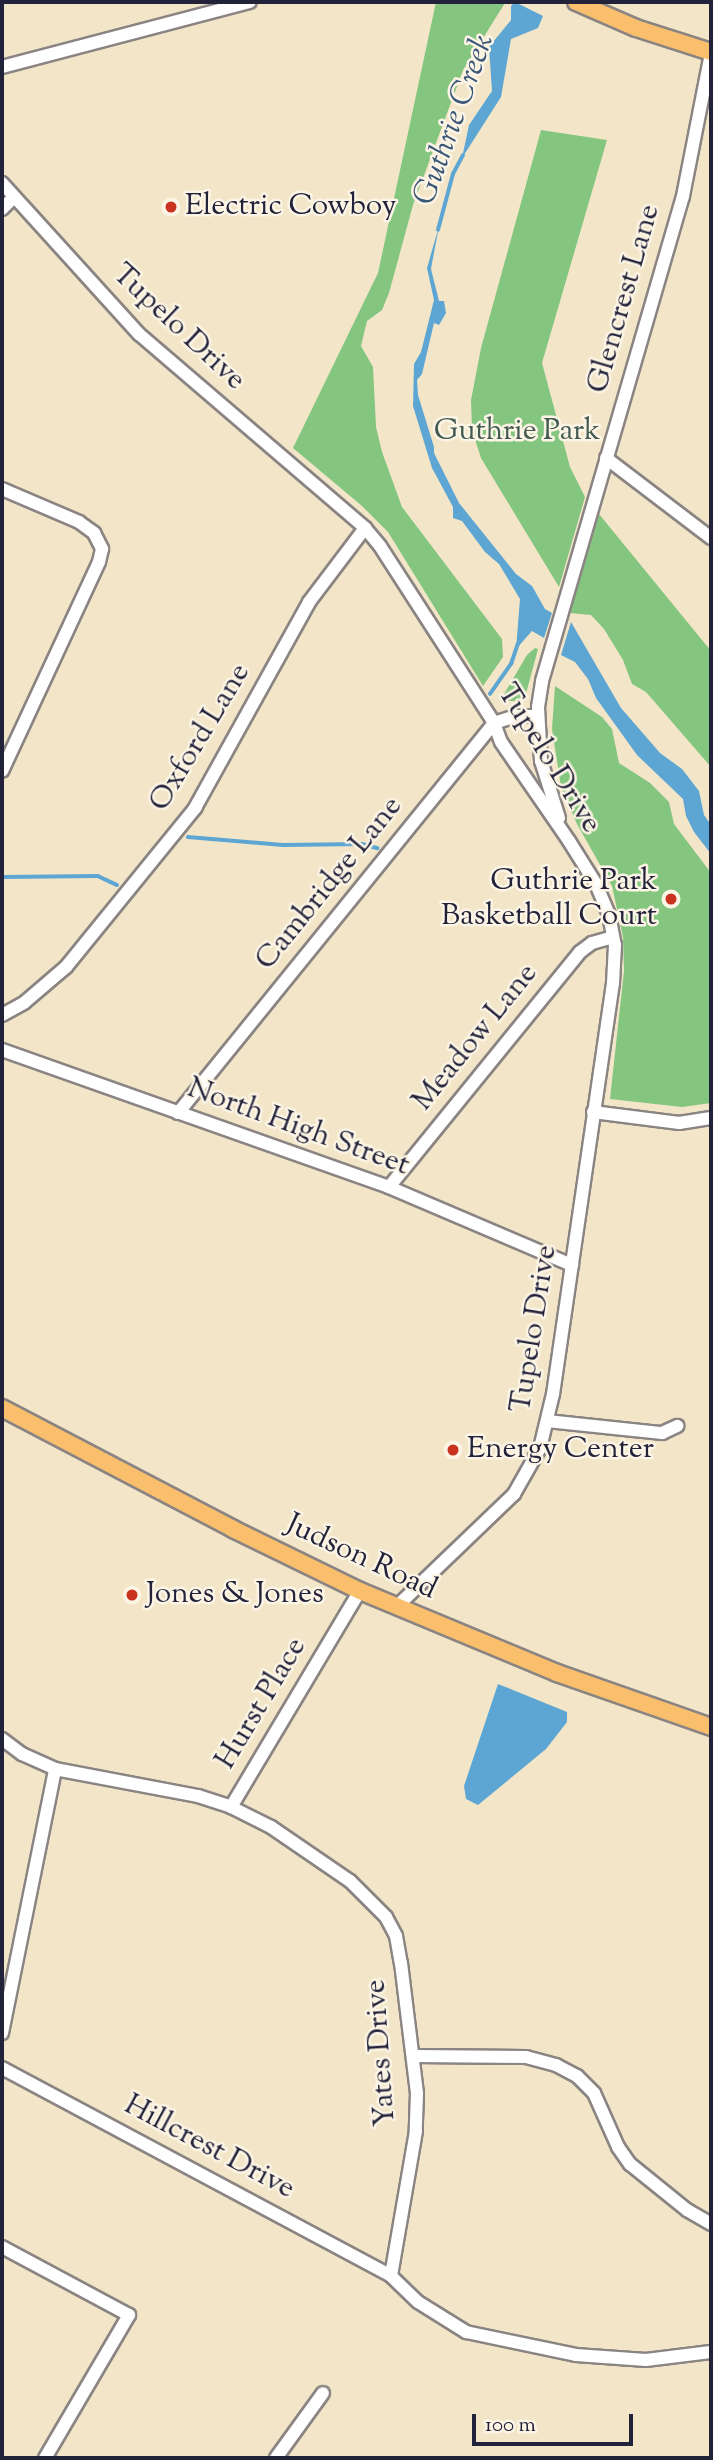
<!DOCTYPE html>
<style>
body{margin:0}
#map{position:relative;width:713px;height:2460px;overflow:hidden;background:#f2e5c8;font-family:"Sorts Mill Goudy",serif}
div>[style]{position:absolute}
.green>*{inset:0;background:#84c67f}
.water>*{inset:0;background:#5da6d4}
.stream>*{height:3.5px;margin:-1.75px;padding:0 1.75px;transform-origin:1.75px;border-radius:1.75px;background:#5da6d4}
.roads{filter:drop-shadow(2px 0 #8a8482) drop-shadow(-2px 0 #8a8482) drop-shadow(0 2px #8a8482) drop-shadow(0 -2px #8a8482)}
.minor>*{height:12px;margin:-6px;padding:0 6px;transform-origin:6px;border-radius:6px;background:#fff}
.major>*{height:16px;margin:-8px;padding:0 8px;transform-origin:8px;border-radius:8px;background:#f9bf6d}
.dots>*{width:19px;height:19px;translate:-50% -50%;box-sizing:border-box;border:4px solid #fcf5e5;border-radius:50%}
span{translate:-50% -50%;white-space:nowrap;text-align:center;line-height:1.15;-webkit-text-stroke:5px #fcf5e5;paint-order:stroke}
.poi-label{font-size:30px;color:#22223b}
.left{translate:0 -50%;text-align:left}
.right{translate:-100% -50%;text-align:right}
.street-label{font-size:30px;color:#22223b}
.park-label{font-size:30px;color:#445b53}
.water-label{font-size:32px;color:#3a5778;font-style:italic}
.frame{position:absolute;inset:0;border:4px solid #22223b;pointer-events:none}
.scale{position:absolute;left:472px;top:2414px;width:161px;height:32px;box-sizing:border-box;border:4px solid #22223b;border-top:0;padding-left:9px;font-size:21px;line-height:24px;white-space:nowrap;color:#22223b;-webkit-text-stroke:5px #fcf5e5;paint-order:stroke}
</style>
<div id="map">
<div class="green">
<i style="clip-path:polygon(436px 2px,505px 3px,463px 70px,413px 205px,389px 293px,382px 310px,367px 321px,361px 346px,373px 367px,376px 427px,382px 452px,402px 507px,502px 639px,503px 657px,483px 686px,388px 532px,362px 506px,293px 448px,378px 273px)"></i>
<i style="clip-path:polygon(541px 130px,607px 140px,542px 363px,570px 467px,585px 497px,559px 587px,481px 458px,472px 430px,471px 400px,481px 348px)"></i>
<i style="clip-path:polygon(599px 514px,711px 651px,711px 767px,646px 692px,632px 684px,623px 660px,604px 629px,591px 615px,570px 613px)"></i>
<i style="clip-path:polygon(535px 648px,538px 649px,524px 701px,500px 701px,527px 655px)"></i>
<i style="clip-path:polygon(555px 686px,602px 717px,612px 729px,619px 763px,650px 783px,669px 802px,674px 824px,711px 873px,711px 1103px,682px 1107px,610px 1099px,624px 971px,623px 937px,612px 886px,577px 824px,561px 787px,552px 729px)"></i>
</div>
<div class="water">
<i style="clip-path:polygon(515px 2px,543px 16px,538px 28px,511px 39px,501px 97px,462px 158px,469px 125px,492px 91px,489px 47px,511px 20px,511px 6px)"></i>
<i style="clip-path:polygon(439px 226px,431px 269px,439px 301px,444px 301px,446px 313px,439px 325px,434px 323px,422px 374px,417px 380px,418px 395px,434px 447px,434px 453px,459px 503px,516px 574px,532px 586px,545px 609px,552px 613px,544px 638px,532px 631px,516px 649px,520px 599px,499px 564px,485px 552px,462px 521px,453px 518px,453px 507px,432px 468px,413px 406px,414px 364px,421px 352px,434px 300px,427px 268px)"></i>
<i style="clip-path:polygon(571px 622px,621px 708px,660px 753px,682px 769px,699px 791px,704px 815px,711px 825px,711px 854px,694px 832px,686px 816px,683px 799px,637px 755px,596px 698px,588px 679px,575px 662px,561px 655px)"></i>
<i style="clip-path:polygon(498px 1684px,567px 1712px,567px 1722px,546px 1749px,478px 1805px,466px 1799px,464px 1786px)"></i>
</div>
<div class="stream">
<i style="left:438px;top:230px;width:58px;rotate:-75deg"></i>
<i style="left:453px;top:174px;width:21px;rotate:-62deg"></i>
<i style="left:490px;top:694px;width:37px;rotate:-55deg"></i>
<i style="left:511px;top:664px;width:21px;rotate:-71deg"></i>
<i style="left:188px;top:837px;width:95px;rotate:4.8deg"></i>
<i style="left:283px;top:845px;width:79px;rotate:-0.7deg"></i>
<i style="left:362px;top:844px;width:16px;rotate:15deg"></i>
<i style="left:2px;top:877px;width:96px;rotate:-0.6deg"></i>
<i style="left:98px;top:876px;width:21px;rotate:25deg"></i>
</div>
<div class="roads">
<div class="minor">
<i style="left:2px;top:67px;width:256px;rotate:-14.7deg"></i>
<i style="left:2px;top:183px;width:204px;rotate:47.8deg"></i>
<i style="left:139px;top:334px;width:298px;rotate:40.6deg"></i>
<i style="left:365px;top:528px;width:23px;rotate:50deg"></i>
<i style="left:380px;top:546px;width:211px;rotate:57.2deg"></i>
<i style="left:494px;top:723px;width:20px;rotate:70deg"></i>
<i style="left:501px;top:742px;width:120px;rotate:55.5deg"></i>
<i style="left:569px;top:841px;width:51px;rotate:57.9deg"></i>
<i style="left:596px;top:884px;width:34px;rotate:67deg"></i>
<i style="left:609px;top:915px;width:31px;rotate:79deg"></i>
<i style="left:615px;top:945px;width:38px;rotate:93deg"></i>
<i style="left:613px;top:983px;width:415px;rotate:98.3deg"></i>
<i style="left:553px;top:1394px;width:56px;rotate:103.5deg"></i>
<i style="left:540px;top:1448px;width:53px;rotate:119.5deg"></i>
<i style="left:514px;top:1494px;width:163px;rotate:136.2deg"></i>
<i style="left:2px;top:209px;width:17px;rotate:-45deg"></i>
<i style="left:606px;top:458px;width:132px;rotate:37.3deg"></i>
<i style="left:2px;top:489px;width:84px;rotate:23.2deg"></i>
<i style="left:79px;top:522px;width:19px;rotate:36deg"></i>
<i style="left:94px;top:533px;width:18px;rotate:63deg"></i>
<i style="left:102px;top:549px;width:13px;rotate:103deg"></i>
<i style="left:99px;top:562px;width:230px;rotate:114.9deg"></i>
<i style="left:559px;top:818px;width:60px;rotate:-107.5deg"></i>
<i style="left:541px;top:761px;width:54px;rotate:-93.2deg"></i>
<i style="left:538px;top:707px;width:26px;rotate:-81deg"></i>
<i style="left:542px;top:681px;width:505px;rotate:-73.79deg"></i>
<i style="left:683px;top:196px;width:146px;rotate:-78.9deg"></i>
<i style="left:2px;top:1015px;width:26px;rotate:-29deg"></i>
<i style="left:25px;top:1002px;width:54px;rotate:-40.5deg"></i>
<i style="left:66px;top:967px;width:205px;rotate:-50.9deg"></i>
<i style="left:195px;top:808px;width:235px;rotate:-61deg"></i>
<i style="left:309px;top:602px;width:93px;rotate:-52.9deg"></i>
<i style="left:2px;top:1050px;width:411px;rotate:19.5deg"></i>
<i style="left:389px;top:1187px;width:199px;rotate:23.1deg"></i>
<i style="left:593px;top:1112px;width:87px;rotate:7.3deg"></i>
<i style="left:679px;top:1123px;width:32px;rotate:-9deg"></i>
<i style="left:178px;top:1113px;width:502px;rotate:-50.98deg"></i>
<i style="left:494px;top:723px;width:22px;rotate:-18deg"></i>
<i style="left:515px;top:716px;width:23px"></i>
<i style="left:389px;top:1187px;width:303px;rotate:-50.9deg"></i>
<i style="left:580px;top:952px;width:15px;rotate:-37deg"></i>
<i style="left:592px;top:943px;width:22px;rotate:-16deg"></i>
<i style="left:547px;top:1421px;width:116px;rotate:6deg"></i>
<i style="left:662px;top:1433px;width:17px;rotate:-25deg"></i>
<i style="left:2px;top:1739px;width:25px;rotate:37deg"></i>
<i style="left:22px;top:1754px;width:36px;rotate:24deg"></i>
<i style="left:55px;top:1769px;width:146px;rotate:10.7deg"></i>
<i style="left:198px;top:1796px;width:35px;rotate:18deg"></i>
<i style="left:231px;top:1807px;width:45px;rotate:26.6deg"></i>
<i style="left:271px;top:1827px;width:96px;rotate:34.4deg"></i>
<i style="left:350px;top:1881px;width:51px;rotate:45deg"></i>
<i style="left:386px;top:1917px;width:21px;rotate:62deg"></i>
<i style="left:396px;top:1936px;width:27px;rotate:80deg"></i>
<i style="left:401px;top:1963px;width:131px;rotate:83deg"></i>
<i style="left:417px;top:2093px;width:38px;rotate:92deg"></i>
<i style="left:416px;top:2131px;width:147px;rotate:99.8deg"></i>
<i style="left:391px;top:2276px;width:37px;rotate:44deg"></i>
<i style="left:418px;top:2302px;width:57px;rotate:32deg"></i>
<i style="left:466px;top:2332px;width:112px;rotate:11.8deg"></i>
<i style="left:576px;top:2355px;width:70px;rotate:4.1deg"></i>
<i style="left:646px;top:2360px;width:65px;rotate:-7deg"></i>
<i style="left:231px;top:1807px;width:252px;rotate:-59.2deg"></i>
<i style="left:2px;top:2033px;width:269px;rotate:-78.6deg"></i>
<i style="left:414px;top:2056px;width:112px;rotate:0.5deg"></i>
<i style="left:526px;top:2057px;width:31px;rotate:15deg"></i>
<i style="left:556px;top:2065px;width:24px;rotate:28deg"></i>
<i style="left:577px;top:2076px;width:24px;rotate:45deg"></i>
<i style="left:594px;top:2093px;width:59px;rotate:66deg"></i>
<i style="left:618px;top:2147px;width:21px;rotate:55deg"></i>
<i style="left:630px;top:2164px;width:73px;rotate:38.9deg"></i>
<i style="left:687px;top:2210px;width:28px;rotate:30deg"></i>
<i style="left:2px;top:2068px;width:441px;rotate:28.1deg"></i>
<i style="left:2px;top:2247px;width:144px;rotate:28.2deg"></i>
<i style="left:129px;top:2315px;width:166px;rotate:120.4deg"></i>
<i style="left:276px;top:2458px;width:80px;rotate:-54.1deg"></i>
</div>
<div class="major">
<i style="left:576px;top:2px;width:65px;rotate:23.4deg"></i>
<i style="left:636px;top:28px;width:79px;rotate:17.7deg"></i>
<i style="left:2px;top:1408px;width:261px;rotate:27.6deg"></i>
<i style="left:233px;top:1529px;width:141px;rotate:26deg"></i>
<i style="left:360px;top:1591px;width:213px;rotate:22.6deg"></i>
<i style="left:557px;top:1673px;width:163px;rotate:19.3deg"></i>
</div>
</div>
<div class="dots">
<i style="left:171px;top:207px;background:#c8321e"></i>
<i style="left:671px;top:899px;background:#c8321e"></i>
<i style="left:453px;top:1450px;background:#c8321e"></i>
<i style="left:132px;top:1595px;background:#c8321e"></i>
</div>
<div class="poi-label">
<span class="left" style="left:185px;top:207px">Electric Cowboy</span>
<span class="right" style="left:657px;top:899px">Guthrie Park<br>Basketball Court</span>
<span class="left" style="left:467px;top:1450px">Energy Center</span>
<span class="left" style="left:146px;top:1595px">Jones &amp; Jones</span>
</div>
<div class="street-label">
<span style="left:625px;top:299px;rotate:-74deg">Glencrest Lane</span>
<span style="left:178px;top:328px;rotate:43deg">Tupelo Drive</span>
<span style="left:201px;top:738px;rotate:-59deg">Oxford Lane</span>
<span style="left:548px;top:759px;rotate:58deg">Tupelo Drive</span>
<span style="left:330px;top:884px;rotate:-51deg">Cambridge Lane</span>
<span style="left:476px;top:1038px;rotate:-51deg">Meadow Lane</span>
<span style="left:298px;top:1128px;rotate:20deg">North High Street</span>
<span style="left:535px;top:1329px;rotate:-81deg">Tupelo Drive</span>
<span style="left:361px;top:1558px;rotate:25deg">Judson Road</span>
<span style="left:262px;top:1704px;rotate:-59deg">Hurst Place</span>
<span style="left:382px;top:2053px;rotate:-94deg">Yates Drive</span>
<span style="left:209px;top:2148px;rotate:28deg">Hillcrest Drive</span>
</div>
<div class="park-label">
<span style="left:517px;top:432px">Guthrie Park</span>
</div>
<div class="water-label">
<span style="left:455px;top:120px;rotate:-70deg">Guthrie Creek</span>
</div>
<div class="frame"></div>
<div class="scale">100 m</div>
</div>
